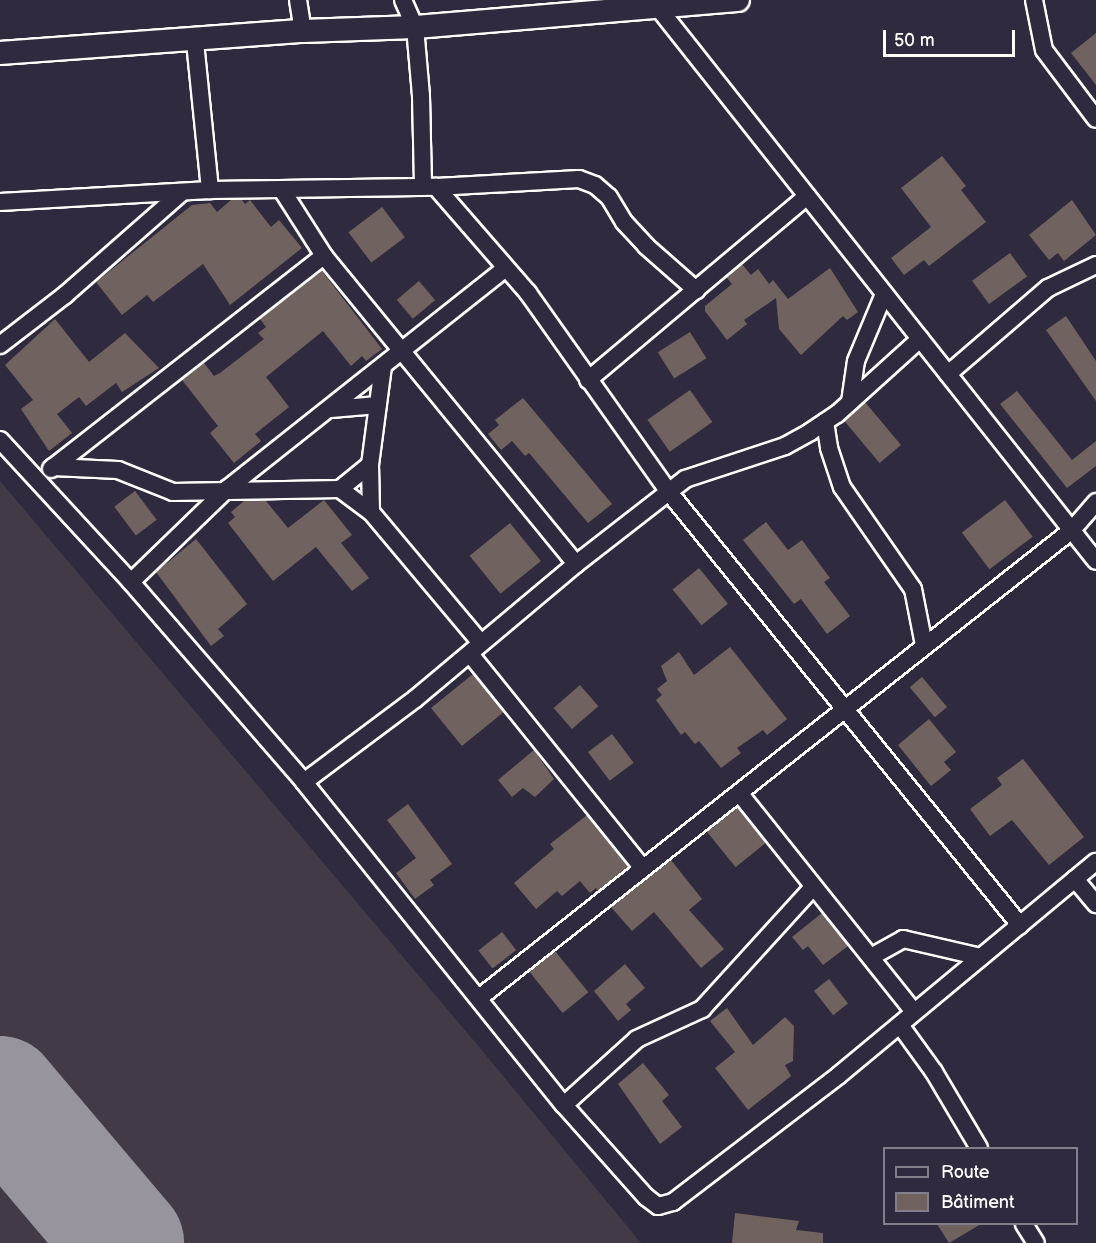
<!DOCTYPE html>
<meta charset="utf-8">
<style>
body{margin:0}
#map{position:relative;width:1096px;height:1243px;overflow:hidden;background:#2f2a3d;font-family:"Balsamiq Sans",sans-serif}
div>[style]{position:absolute}
.built>*{inset:0;background:#423b47}
.taxiway>*{height:48px;margin:-24px;padding:0 24px;transform-origin:24px;border-radius:24px;background:#97949e}
.runway>*{height:118px;margin:-59px;padding:0 59px;transform-origin:59px;border-radius:59px;background:#97949e}
.building>*{inset:0;background:#70635f;transform-origin:0 0}
.roads{filter:drop-shadow(2px 0 #fff) drop-shadow(-2px 0 #fff) drop-shadow(0 2px #fff) drop-shadow(0 -2px #fff)}
.street>*{height:16px;margin:-8px;padding:0 8px;transform-origin:8px;border-radius:8px;background:#2f2a3d}
.secondary>*{height:22px;margin:-11px;padding:0 11px;transform-origin:11px;border-radius:11px;background:#2f2a3d}
span{translate:-50% -50%;white-space:nowrap;text-align:center;line-height:1.15;-webkit-text-stroke:4.5px #2f2a3d;paint-order:stroke}
.legend{position:absolute;left:883px;top:1147px;width:195px;height:78px;box-sizing:border-box;background:#2f2a3d;border:2px solid #827f8b;margin:0;padding:8px 10px;list-style:none;font-size:18px;color:#fff}
.legend li{display:flex;align-items:center;gap:12px;height:30px}
.legend b{width:30px;border:2px solid #827f8b}
.scale{position:absolute;left:883px;top:30px;width:132px;height:27px;box-sizing:border-box;border:3px solid #fff;border-top:0;padding-left:8px;font-size:18px;line-height:21px;white-space:nowrap;color:#fff;-webkit-text-stroke:4px #2f2a3d;paint-order:stroke}
</style>
<div id="map">
<div class="built">
<i style="clip-path:polygon(0 481px,480px 1048px,641px 1243px,0 1243px)"></i>
</div>
<div class="taxiway">
<i style="left:0;top:1060px;width:11px;rotate:49deg"></i>
<i style="left:7px;top:1068px;width:45px;rotate:81deg"></i>
<i style="left:0;top:1133px;width:50px;rotate:21deg"></i>
</div>
<div class="runway">
<i style="left:0;top:1095px;width:194px;rotate:49.8deg"></i>
</div>
<div class="building">
<i style="clip-path:polygon(1096px 33px,1096px 85px,1071px 53px)"></i>
<i style="clip-path:polygon(942px 156px,966px 186px,961px 190px,986px 222px,929px 266px,924px 260px,904px 275px,891px 258px,931px 227px,901px 188px)"></i>
<i style="clip-path:polygon(231px 200px,242px 200px,245px 204px,250px 200px,271px 227px,279px 220px,302px 248px,230px 305px,203px 264px,153px 302px,147px 295px,122px 315px,96px 282px,192px 205px,210px 203px,217px 212px)"></i>
<i style="clip-path:polygon(1072px 200px,1096px 235px,1064px 261px,1058px 253px,1049px 260px,1029px 235px)"></i>
<i style="left:382px;top:207px;width:38px;height:42px;rotate:53deg"></i>
<i style="left:1010px;top:253px;width:29px;height:47px;rotate:54deg"></i>
<i style="clip-path:polygon(742px 264px,751px 275px,758px 269px,769px 284px,773px 280px,788px 299px,830px 268px,858px 312px,847px 320px,843px 316px,801px 355px,779px 329px,776px 298px,744px 320px,747px 324px,727px 340px,705px 311px,705px 306px,732px 284px,726px 277px)"></i>
<i style="clip-path:polygon(322px 271px,382px 349px,366px 361px,362px 356px,351px 366px,323px 331px,266px 377px,289px 407px,255px 434px,261px 441px,234px 463px,210px 433px,218px 426px,182px 380px,204px 363px,214px 376px,220px 373px,264px 339px,258px 333px,266px 327px,260px 319px)"></i>
<i style="left:419px;top:281px;width:25px;height:29px;rotate:50deg"></i>
<i style="clip-path:polygon(1066px 316px,1096px 361px,1096px 401px,1046px 330px)"></i>
<i style="clip-path:polygon(55px 319px,89px 362px,125px 333px,159px 368px,122px 392px,116px 383px,86px 406px,79px 397px,57px 414px,72px 433px,49px 451px,21px 409px,33px 400px,5px 365px)"></i>
<i style="left:690px;top:332px;width:31px;height:38px;rotate:58deg"></i>
<i style="left:690px;top:390px;width:39px;height:52px;rotate:55deg"></i>
<i style="clip-path:polygon(1017px 391px,1072px 460px,1096px 441px,1096px 466px,1067px 488px,1000px 404px)"></i>
<i style="clip-path:polygon(523px 398px,612px 504px,588px 523px,529px 453px,525px 456px,512px 441px,501px 450px,488px 434px,499px 425px,495px 420px)"></i>
<i style="left:865px;top:402px;width:56px;height:28px;rotate:50deg"></i>
<i style="left:135px;top:491px;width:36px;height:26px;rotate:53deg"></i>
<i style="clip-path:polygon(324px 500px,352px 535px,341px 543px,369px 578px,352px 591px,316px 547px,273px 581px,228px 523px,235px 517px,231px 512px,244px 501px,266px 501px,288px 528px)"></i>
<i style="left:1005px;top:500px;width:46px;height:54px;rotate:53deg"></i>
<i style="clip-path:polygon(766px 522px,788px 550px,802px 540px,830px 578px,824px 582px,850px 616px,827px 634px,801px 599px,794px 604px,743px 540px)"></i>
<i style="left:510px;top:523px;width:49px;height:52px;rotate:51deg"></i>
<i style="clip-path:polygon(196px 539px,247px 604px,218px 629px,224px 636px,211px 646px,156px 572px)"></i>
<i style="left:699px;top:568px;width:46px;height:34px;rotate:51deg"></i>
<i style="clip-path:polygon(730px 647px,787px 719px,767px 735px,763px 730px,737px 748px,741px 753px,721px 768px,699px 741px,695px 744px,685px 732px,681px 735px,656px 700px,662px 695px,657px 689px,667px 681px,661px 666px,679px 652px,694px 675px)"></i>
<i style="left:473px;top:674px;width:49px;height:54px;rotate:51deg"></i>
<i style="left:922px;top:677px;width:39px;height:16px;rotate:50deg"></i>
<i style="left:580px;top:685px;width:28px;height:35px;rotate:49deg"></i>
<i style="clip-path:polygon(929px 719px,956px 752px,944px 762px,951px 770px,931px 786px,898px 745px)"></i>
<i style="left:612px;top:734px;width:36px;height:30px;rotate:53deg"></i>
<i style="clip-path:polygon(534px 750px,554px 779px,535px 797px,523px 788px,512px 797px,498px 780px)"></i>
<i style="clip-path:polygon(1023px 759px,1084px 837px,1049px 865px,1012px 820px,990px 836px,970px 809px,1002px 785px,997px 778px)"></i>
<i style="clip-path:polygon(408px 804px,452px 864px,430px 880px,434px 885px,415px 899px,396px 873px,416px 858px,387px 820px)"></i>
<i style="left:737px;top:807px;width:46px;height:39px;rotate:51deg"></i>
<i style="clip-path:polygon(587px 815px,628px 867px,598px 891px,596px 888px,590px 893px,580px 881px,562px 896px,557px 891px,536px 909px,514px 883px,554px 849px,550px 844px)"></i>
<i style="clip-path:polygon(671px 860px,702px 899px,689px 910px,724px 949px,701px 968px,654px 912px,632px 931px,611px 907px)"></i>
<i style="clip-path:polygon(822px 913px,848px 946px,823px 965px,808px 946px,803px 950px,792px 937px)"></i>
<i style="left:502px;top:932px;width:23px;height:30px;rotate:52deg"></i>
<i style="left:555px;top:951px;width:53px;height:33px;rotate:51deg"></i>
<i style="clip-path:polygon(625px 964px,645px 988px,626px 1004px,631px 1010px,618px 1021px,594px 991px)"></i>
<i style="left:829px;top:979px;width:31px;height:19px;rotate:52deg"></i>
<i style="clip-path:polygon(727px 1008px,753px 1045px,785px 1017px,794px 1026px,793px 1061px,785px 1065px,791px 1076px,748px 1110px,715px 1068px,735px 1052px,710px 1021px)"></i>
<i style="clip-path:polygon(643px 1063px,669px 1095px,662px 1101px,682px 1127px,660px 1144px,618px 1084px)"></i>
<i style="clip-path:polygon(735px 1213px,799px 1221px,796px 1230px,823px 1233px,823px 1243px,732px 1243px)"></i>
<i style="clip-path:polygon(937px 1224px,981px 1224px,949px 1243px)"></i>
</div>
<div class="roads">
<div class="street">
<i style="left:298px;top:0;width:31px;rotate:81deg"></i>
<i style="left:403px;top:0;width:30px;rotate:66deg"></i>
<i style="left:415px;top:27px;width:69px;rotate:85deg"></i>
<i style="left:421px;top:96px;width:91px;rotate:88.7deg"></i>
<i style="left:652px;top:0;width:715px;rotate:51.64deg"></i>
<i style="left:1034px;top:0;width:51px;rotate:78.7deg"></i>
<i style="left:1044px;top:50px;width:86px;rotate:53deg"></i>
<i style="left:195px;top:42px;width:149px;rotate:84.2deg"></i>
<i style="left:436px;top:187px;width:140px;rotate:49deg"></i>
<i style="left:528px;top:293px;width:242px;rotate:54.7deg"></i>
<i style="left:668px;top:491px;width:559px;rotate:50.96deg"></i>
<i style="left:282px;top:190px;width:78px;rotate:57.5deg"></i>
<i style="left:324px;top:256px;width:398px;rotate:50.7deg"></i>
<i style="left:0;top:202px;width:210px;rotate:-3.3deg"></i>
<i style="left:210px;top:190px;width:226px;rotate:-0.8deg"></i>
<i style="left:436px;top:187px;width:143px;rotate:-3.2deg"></i>
<i style="left:579px;top:179px;width:17px;rotate:21deg"></i>
<i style="left:595px;top:185px;width:18px;rotate:41deg"></i>
<i style="left:609px;top:197px;width:29px;rotate:59deg"></i>
<i style="left:624px;top:222px;width:33px;rotate:47deg"></i>
<i style="left:646px;top:246px;width:67px;rotate:41.3deg"></i>
<i style="left:0;top:345px;width:82px;rotate:-37.6deg"></i>
<i style="left:65px;top:295px;width:153px;rotate:-41.3deg"></i>
<i style="left:948px;top:374px;width:132px;rotate:-40.7deg"></i>
<i style="left:1048px;top:288px;width:53px;rotate:-25.6deg"></i>
<i style="left:588px;top:380px;width:286px;rotate:-40deg"></i>
<i style="left:850px;top:402px;width:41px;rotate:-81.7deg"></i>
<i style="left:856px;top:361px;width:73px;rotate:-67.3deg"></i>
<i style="left:331px;top:409px;width:47px;rotate:-4.9deg"></i>
<i style="left:825px;top:422px;width:26px;rotate:81deg"></i>
<i style="left:829px;top:448px;width:41px;rotate:71.6deg"></i>
<i style="left:842px;top:487px;width:124px;rotate:55.2deg"></i>
<i style="left:913px;top:589px;width:57px;rotate:78.9deg"></i>
<i style="left:0;top:440px;width:193px;rotate:47.3deg"></i>
<i style="left:131px;top:582px;width:264px;rotate:49.1deg"></i>
<i style="left:304px;top:782px;width:415px;rotate:51.2deg"></i>
<i style="left:564px;top:1105px;width:123px;rotate:48.3deg"></i>
<i style="left:646px;top:1197px;width:15px;rotate:37deg"></i>
<i style="left:658px;top:1206px;width:16px;rotate:-15deg"></i>
<i style="left:673px;top:1202px;width:209px;rotate:-37.4deg"></i>
<i style="left:839px;top:1075px;width:334px;rotate:-39.7deg"></i>
<i style="left:53px;top:467px;width:65px;rotate:2.6deg"></i>
<i style="left:118px;top:470px;width:59px;rotate:21.8deg"></i>
<i style="left:173px;top:492px;width:167px;rotate:-1deg"></i>
<i style="left:340px;top:489px;width:39px;rotate:37deg"></i>
<i style="left:371px;top:512px;width:171px;rotate:50deg"></i>
<i style="left:51px;top:469px;width:346px;rotate:-38deg"></i>
<i style="left:340px;top:489px;width:38px;rotate:-39deg"></i>
<i style="left:371px;top:512px;width:47px;rotate:-91.2deg"></i>
<i style="left:370px;top:465px;width:100px;rotate:-82.5deg"></i>
<i style="left:131px;top:582px;width:134px;rotate:-44.1deg"></i>
<i style="left:227px;top:489px;width:355px;rotate:-38.4deg"></i>
<i style="left:470px;top:654px;width:274px;rotate:51.1deg"></i>
<i style="left:304px;top:782px;width:139px;rotate:-36.8deg"></i>
<i style="left:415px;top:699px;width:210px;rotate:-40deg"></i>
<i style="left:576px;top:564px;width:138px;rotate:-37.9deg"></i>
<i style="left:685px;top:479px;width:105px;rotate:-18.3deg"></i>
<i style="left:785px;top:446px;width:29px;rotate:-29deg"></i>
<i style="left:810px;top:432px;width:32px;rotate:-34deg"></i>
<i style="left:837px;top:414px;width:112px;rotate:-42.1deg"></i>
<i style="left:740px;top:794px;width:279px;rotate:51.4deg"></i>
<i style="left:1075px;top:879px;width:33px;rotate:50deg"></i>
<i style="left:871px;top:957px;width:37px;rotate:-29deg"></i>
<i style="left:903px;top:939px;width:80px;rotate:13deg"></i>
<i style="left:479px;top:998px;width:755px;rotate:-38.28deg"></i>
<i style="left:1072px;top:530px;width:37px;rotate:-49deg"></i>
<i style="left:900px;top:1025px;width:58px;rotate:54.1deg"></i>
<i style="left:934px;top:1072px;width:88px;rotate:59.4deg"></i>
<i style="left:564px;top:1105px;width:98px;rotate:-42.1deg"></i>
<i style="left:637px;top:1039px;width:72px;rotate:-24.8deg"></i>
<i style="left:702px;top:1009px;width:165px;rotate:-47.7deg"></i>
<i style="left:1024px;top:1224px;width:22px;rotate:58deg"></i>
</div>
<div class="secondary">
<i style="left:0;top:53px;width:304px;rotate:-4.2deg"></i>
<i style="left:303px;top:31px;width:112px;rotate:-2deg"></i>
<i style="left:415px;top:27px;width:324px;rotate:-4.8deg"></i>
</div>
</div>
<ul class="legend">
<li><b style="height:8px;background:#2f2a3d"></b>Route</li>
<li><b style="height:16px;background:#70635f"></b>Bâtiment</li>
</ul>
<div class="scale">50 m</div>
</div>
